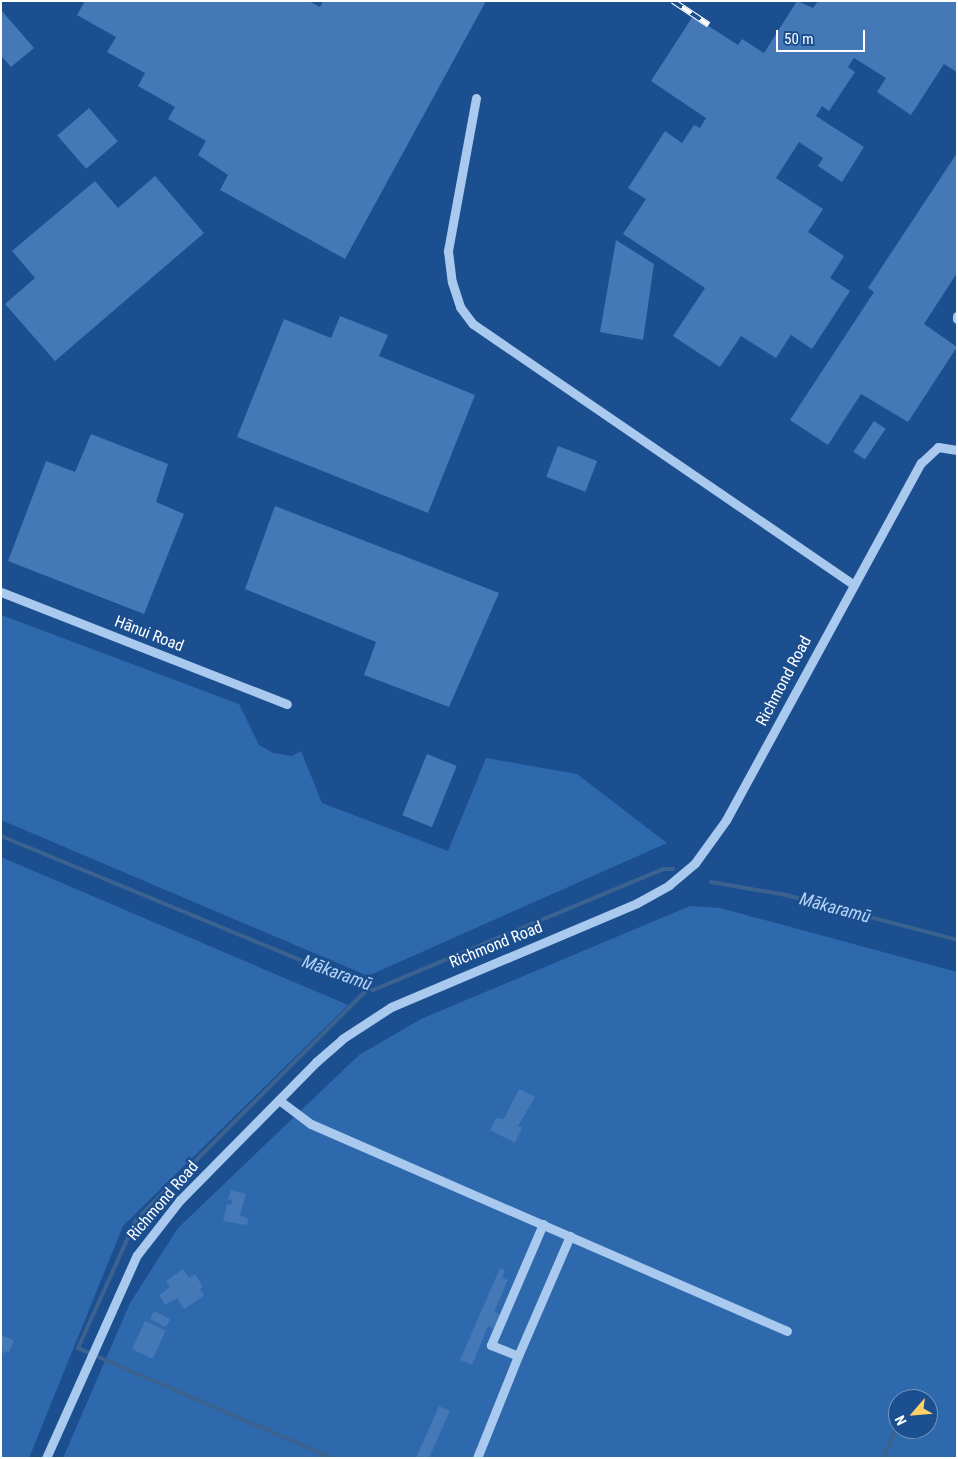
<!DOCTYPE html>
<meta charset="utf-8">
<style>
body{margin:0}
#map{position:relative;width:958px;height:1459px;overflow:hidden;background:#1b4f8f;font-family:"Roboto Condensed",sans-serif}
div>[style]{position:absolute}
.green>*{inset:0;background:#2e69ad}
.stream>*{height:4px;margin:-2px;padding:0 2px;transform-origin:2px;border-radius:2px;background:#3c6290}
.building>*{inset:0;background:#4478b7;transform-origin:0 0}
.minor>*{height:9px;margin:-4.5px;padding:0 4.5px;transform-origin:4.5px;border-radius:4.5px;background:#a9c9ee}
.rail>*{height:5.5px;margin-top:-2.75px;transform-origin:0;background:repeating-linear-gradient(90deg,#1b4f8f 0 11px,#fff 0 22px);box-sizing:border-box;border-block:1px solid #fff}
span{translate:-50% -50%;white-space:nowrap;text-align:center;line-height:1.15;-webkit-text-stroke:5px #1b4f8f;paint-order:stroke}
.street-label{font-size:16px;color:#fff}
.water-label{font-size:18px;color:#b5d3f5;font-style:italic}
.frame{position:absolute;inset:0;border:2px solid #fff;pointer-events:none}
.north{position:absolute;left:888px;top:1389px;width:50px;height:50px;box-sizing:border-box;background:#1b4f8f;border:1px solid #7695bc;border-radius:50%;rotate:243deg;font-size:14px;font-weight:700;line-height:20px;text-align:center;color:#fff}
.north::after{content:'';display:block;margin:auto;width:18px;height:22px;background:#ffd166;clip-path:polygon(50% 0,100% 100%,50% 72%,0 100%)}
.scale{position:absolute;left:776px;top:30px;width:89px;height:22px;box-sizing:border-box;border:2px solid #fff;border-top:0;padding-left:6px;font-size:15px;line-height:18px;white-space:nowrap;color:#fff;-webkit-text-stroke:4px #1b4f8f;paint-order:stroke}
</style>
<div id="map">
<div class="green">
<i style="clip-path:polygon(1px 615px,239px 704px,259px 745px,273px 753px,292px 756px,301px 751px,322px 803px,448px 851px,486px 758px,577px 774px,667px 843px,368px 976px,1px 820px)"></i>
<i style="clip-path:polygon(1px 857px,348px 1005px,123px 1226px,29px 1458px,1px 1458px)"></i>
<i style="clip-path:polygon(evenodd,690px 906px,720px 908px,957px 972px,957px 1458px,63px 1458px,130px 1303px,178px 1228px,359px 1055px,421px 1019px,690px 906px,898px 1399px,928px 1399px,928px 1429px,898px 1429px,898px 1399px)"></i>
</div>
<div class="stream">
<i style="left:1px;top:836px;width:403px;rotate:22.5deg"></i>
<i style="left:373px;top:990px;width:315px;rotate:-22.6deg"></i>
<i style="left:664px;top:869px;width:9px"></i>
<i style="left:711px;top:882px;width:76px;rotate:9.8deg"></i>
<i style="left:786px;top:895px;width:177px;rotate:14.7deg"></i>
<i style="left:909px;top:1399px;width:7px;rotate:-63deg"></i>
<i style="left:332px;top:1458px;width:277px;rotate:-156.6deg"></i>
<i style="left:78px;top:1348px;width:141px;rotate:-65.6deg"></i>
<i style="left:136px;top:1220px;width:327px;rotate:-44.9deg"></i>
<i style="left:883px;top:1458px;width:37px;rotate:-66deg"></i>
</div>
<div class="building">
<i style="clip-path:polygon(85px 1px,309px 1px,320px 7px,323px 1px,486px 1px,345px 259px,220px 190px,228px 175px,198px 155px,206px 141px,168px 119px,175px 107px,138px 86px,145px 73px,107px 52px,116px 37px,77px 15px)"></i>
<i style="clip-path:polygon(797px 1px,813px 8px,818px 1px,957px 1px,957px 72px,944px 64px,911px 115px,877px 92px,886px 78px,854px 58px,848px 67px,855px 72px,829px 111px,822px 106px,816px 116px,864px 147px,842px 182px,818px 166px,823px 158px,799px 142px,776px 178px,823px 209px,808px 232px,844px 256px,830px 278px,850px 291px,812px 349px,791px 335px,776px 358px,741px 336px,720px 367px,673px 336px,705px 288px,623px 234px,646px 199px,628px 188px,665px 131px,682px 143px,694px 125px,700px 128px,706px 118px,651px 81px,693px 16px,738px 45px,742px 39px,764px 53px)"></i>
<i style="clip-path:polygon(1px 10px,34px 48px,11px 67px,1px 56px)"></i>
<i style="left:89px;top:108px;width:44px;height:42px;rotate:49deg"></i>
<i style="clip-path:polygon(957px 153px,957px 273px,924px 324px,957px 347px,908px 422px,861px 394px,828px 445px,790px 420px,874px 292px,868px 288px)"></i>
<i style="clip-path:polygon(155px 176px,204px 233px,55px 361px,5px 304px,35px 278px,12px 251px,95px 181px,118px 208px)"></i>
<i style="clip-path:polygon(616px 240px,654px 264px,643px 340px,600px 332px)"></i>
<i style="clip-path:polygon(340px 316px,388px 335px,379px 356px,475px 395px,428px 513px,237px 437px,284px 319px,331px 338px)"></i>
<i style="left:874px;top:421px;width:14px;height:37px;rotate:34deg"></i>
<i style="clip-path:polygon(91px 434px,168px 464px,156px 502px,184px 514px,144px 614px,8px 561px,46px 461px,75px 472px)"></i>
<i style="left:558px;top:446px;width:42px;height:33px;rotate:21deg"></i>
<i style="clip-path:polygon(275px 506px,499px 593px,449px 707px,364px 675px,376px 642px,245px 589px)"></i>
<i style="left:427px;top:754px;width:32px;height:66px;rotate:22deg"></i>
<i style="clip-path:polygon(519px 1089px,535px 1097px,518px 1126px,522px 1128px,515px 1143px,490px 1130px,496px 1118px,504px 1119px)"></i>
<i style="clip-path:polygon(231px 1190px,246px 1194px,240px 1215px,248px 1219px,247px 1225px,223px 1221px,227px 1204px,231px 1205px,232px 1200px,228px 1199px)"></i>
<i style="clip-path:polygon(500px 1268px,505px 1270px,502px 1278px,508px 1280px,494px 1312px,500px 1314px,494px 1329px,488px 1326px,472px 1365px,460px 1360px)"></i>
<i style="clip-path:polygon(183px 1269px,189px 1278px,195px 1274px,203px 1287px,200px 1289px,204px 1296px,184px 1309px,177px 1298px,165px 1305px,159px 1295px,170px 1287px,166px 1281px)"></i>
<i style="left:154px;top:1311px;width:18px;height:9px;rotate:27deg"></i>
<i style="left:145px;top:1321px;width:23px;height:31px;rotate:25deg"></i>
<i style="clip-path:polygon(1px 1335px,14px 1340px,9px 1352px,5px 1351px,3px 1355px)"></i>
<i style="left:439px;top:1406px;width:12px;height:56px;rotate:24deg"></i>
</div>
<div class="minor">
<i style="left:476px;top:98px;width:156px;rotate:100.4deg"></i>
<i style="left:448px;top:251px;width:31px;rotate:83deg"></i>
<i style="left:452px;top:282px;width:26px;rotate:72deg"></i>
<i style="left:460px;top:307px;width:21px;rotate:53deg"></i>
<i style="left:473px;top:324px;width:460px;rotate:34.4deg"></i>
<i style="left:957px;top:316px;width:3px;rotate:90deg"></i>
<i style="left:1px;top:592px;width:307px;rotate:21.4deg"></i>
<i style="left:279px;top:1100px;width:40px;rotate:37deg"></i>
<i style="left:311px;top:1124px;width:519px;rotate:23.5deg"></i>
<i style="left:543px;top:1224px;width:132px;rotate:113.3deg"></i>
<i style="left:491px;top:1345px;width:29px;rotate:22deg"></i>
<i style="left:518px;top:1356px;width:131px;rotate:-66.6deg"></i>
<i style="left:46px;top:1458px;width:222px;rotate:-65.9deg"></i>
<i style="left:137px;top:1255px;width:70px;rotate:-52deg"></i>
<i style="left:180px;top:1200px;width:194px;rotate:-45.4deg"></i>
<i style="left:316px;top:1062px;width:35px;rotate:-41deg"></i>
<i style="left:342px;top:1039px;width:59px;rotate:-33.1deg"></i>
<i style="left:391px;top:1007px;width:267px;rotate:-22.9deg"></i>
<i style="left:637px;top:903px;width:37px;rotate:-29deg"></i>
<i style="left:669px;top:885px;width:34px;rotate:-40deg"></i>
<i style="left:695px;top:863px;width:53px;rotate:-54.2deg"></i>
<i style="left:726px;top:820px;width:407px;rotate:-61.4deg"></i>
<i style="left:921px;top:463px;width:23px;rotate:-43deg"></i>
<i style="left:938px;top:447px;width:19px;rotate:9deg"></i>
<i style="left:477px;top:1458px;width:110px;rotate:-68.1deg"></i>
</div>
<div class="rail">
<i style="left:673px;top:1px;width:43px;rotate:33.7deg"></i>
</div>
<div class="street-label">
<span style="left:149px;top:634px;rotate:21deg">Hānui Road</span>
<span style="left:784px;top:681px;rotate:-62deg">Richmond Road</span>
<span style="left:496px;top:945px;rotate:-22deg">Richmond Road</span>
<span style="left:163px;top:1201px;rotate:-49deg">Richmond Road</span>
</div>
<div class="water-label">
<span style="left:835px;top:908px;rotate:15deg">Mākaramū</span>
<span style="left:337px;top:973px;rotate:20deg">Mākaramū</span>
</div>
<div class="frame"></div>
<div class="north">N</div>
<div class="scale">50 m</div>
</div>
